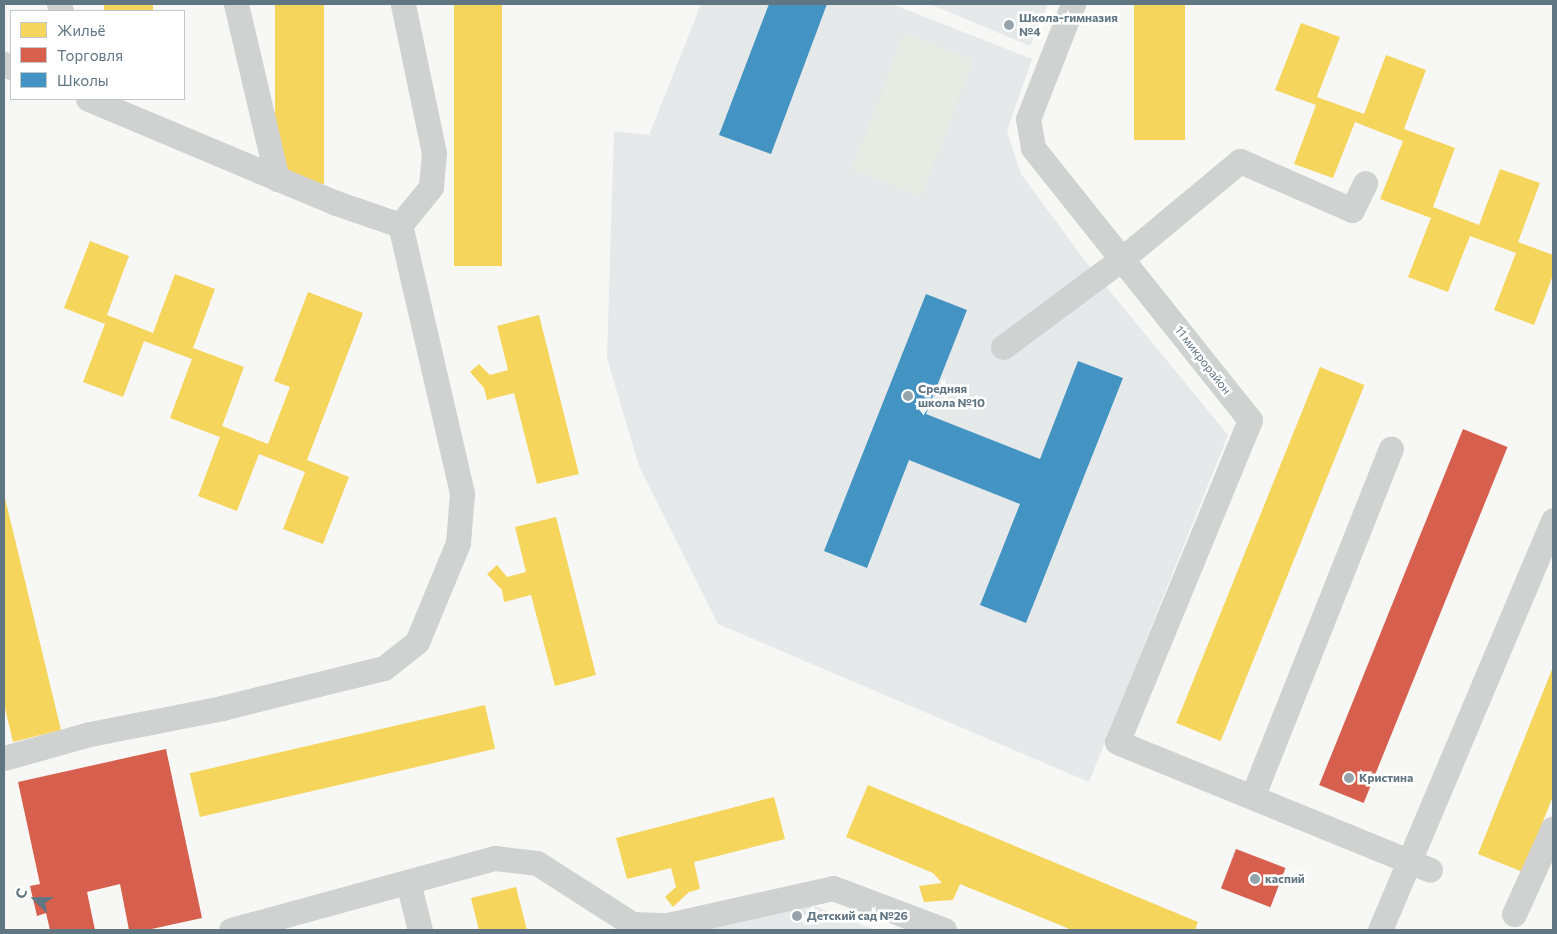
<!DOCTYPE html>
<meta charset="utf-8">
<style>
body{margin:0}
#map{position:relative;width:1557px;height:934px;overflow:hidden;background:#f7f7f6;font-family:Commissioner,sans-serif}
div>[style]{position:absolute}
.built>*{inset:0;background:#e6e9e9}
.green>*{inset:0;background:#e7ebe4;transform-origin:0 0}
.homes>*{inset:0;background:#f6d55c;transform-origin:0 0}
.shops>*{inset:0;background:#d6604d;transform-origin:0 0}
.schools>*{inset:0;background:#4393c3}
.minor>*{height:25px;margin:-12.5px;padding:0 12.5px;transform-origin:12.5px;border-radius:12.5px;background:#d0d1d1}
.dots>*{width:14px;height:14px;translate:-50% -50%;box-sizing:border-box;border:2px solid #fff;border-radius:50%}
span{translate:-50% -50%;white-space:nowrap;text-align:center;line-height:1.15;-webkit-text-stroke:5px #fff;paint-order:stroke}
.poi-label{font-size:12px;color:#617683;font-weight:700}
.left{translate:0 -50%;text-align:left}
.street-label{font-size:12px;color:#617683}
.frame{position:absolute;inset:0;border:5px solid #617683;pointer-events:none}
.legend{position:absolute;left:10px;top:10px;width:175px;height:90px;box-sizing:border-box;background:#fff;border:1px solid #c0c8cd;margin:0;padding:6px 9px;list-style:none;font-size:15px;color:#617683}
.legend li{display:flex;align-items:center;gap:10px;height:25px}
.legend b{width:25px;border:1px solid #c0c8cd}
.north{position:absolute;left:10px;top:874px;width:50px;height:50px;-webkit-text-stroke:4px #fff;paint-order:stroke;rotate:292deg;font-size:14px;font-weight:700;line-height:20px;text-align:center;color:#617683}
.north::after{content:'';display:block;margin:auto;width:18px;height:22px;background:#617683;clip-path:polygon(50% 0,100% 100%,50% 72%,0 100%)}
</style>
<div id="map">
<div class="built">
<i style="clip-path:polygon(701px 4px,892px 4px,1032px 59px,1007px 131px,1021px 174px,1086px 262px,1228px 435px,1089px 782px,718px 624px,639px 466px,607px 358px,614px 131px,649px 135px)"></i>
<i style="clip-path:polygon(930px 4px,1048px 4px,1030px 46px)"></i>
<i style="clip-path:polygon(808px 903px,875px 930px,698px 930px)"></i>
</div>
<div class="green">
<i style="left:904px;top:33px;width:75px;height:146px;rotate:21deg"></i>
</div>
<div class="homes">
<i style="left:104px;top:4px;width:49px;height:7px"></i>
<i style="left:275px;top:4px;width:49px;height:180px"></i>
<i style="left:454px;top:4px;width:48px;height:262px"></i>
<i style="left:1134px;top:4px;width:51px;height:136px"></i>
<i style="clip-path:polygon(1301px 23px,1340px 37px,1317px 97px,1364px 114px,1386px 55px,1426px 70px,1404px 129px,1455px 148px,1433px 207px,1479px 225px,1500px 169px,1540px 183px,1518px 242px,1553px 255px,1553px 275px,1534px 325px,1494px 310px,1516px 253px,1470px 236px,1448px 292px,1408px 277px,1431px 218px,1380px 199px,1403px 141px,1355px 122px,1333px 178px,1294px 164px,1316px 105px,1275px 90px)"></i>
<i style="clip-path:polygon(90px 241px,129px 256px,107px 315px,153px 333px,175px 274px,215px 289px,193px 348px,244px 367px,222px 426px,268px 444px,290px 387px,274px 381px,308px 292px,363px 313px,307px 460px,349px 477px,323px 544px,283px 529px,305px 472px,259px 454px,237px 511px,198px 496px,220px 437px,170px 418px,192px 359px,144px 341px,123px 397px,83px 382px,105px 324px,64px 308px)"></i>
<i style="clip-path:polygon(539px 315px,579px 474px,537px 484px,514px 393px,487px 400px,484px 388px,470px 372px,479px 364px,490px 375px,508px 370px,497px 326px)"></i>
<i style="left:1320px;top:367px;width:48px;height:384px;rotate:22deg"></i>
<i style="clip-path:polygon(4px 494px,61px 730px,13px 742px,4px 704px)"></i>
<i style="clip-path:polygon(556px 517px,596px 675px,555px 686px,531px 595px,504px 602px,502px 590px,487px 574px,497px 565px,507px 577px,526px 572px,515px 527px)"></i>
<i style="clip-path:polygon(1553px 667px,1553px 796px,1523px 872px,1478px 854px)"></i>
<i style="left:485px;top:705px;width:45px;height:303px;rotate:77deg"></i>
<i style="clip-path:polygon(868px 785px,1198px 922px,1195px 930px,1072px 930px,960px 884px,953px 900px,924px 902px,919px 886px,942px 883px,933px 873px,846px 837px)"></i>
<i style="clip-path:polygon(774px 797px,785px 839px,694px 862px,700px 889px,689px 892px,673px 907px,665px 897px,676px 887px,671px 868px,627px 879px,616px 838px)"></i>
<i style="clip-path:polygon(516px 887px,527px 930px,479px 930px,471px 898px)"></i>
</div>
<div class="shops">
<i style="left:1463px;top:429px;width:48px;height:384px;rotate:22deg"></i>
<i style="clip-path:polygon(166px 749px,202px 918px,147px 930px,129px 930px,120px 884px,87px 892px,95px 930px,50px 930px,46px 913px,37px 916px,30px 886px,40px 884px,18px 782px)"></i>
<i style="left:1236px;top:849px;width:53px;height:42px;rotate:21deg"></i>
</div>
<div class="schools">
<i style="clip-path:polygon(769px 4px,827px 4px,771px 154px,719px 135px)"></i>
<i style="clip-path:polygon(926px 294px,967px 310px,926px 414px,1040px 459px,1078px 361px,1123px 378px,1026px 623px,980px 605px,1020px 504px,909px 460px,867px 568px,824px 551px)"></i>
</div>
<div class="minor">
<i style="left:59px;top:4px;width:7px;rotate:74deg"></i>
<i style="left:236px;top:4px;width:180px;rotate:76.8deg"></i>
<i style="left:1073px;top:4px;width:123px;rotate:111.4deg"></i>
<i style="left:1028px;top:119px;width:29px;rotate:80deg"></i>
<i style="left:1033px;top:148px;width:348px;rotate:51.4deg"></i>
<i style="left:1250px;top:420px;width:348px;rotate:112.4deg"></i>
<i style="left:1117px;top:742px;width:338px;rotate:22.2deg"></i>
<i style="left:4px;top:64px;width:8px;rotate:23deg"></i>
<i style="left:400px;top:225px;width:49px;rotate:-50.8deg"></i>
<i style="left:431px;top:187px;width:34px;rotate:-85deg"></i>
<i style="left:434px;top:153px;width:152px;rotate:-101.8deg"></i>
<i style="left:1003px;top:347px;width:149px;rotate:-36.6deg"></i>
<i style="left:1123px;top:258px;width:152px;rotate:-39.7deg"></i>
<i style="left:1240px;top:161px;width:122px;rotate:23.6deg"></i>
<i style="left:1352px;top:210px;width:30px;rotate:-64deg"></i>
<i style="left:4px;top:758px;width:89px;rotate:-15.6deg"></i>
<i style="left:90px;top:734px;width:135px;rotate:-11.1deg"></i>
<i style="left:222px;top:708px;width:167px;rotate:-13.9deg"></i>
<i style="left:384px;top:668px;width:42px;rotate:-38.2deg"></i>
<i style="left:417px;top:642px;width:107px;rotate:-67.5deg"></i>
<i style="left:458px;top:543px;width:50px;rotate:-85.4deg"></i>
<i style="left:462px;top:493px;width:275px;rotate:-103deg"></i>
<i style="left:400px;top:225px;width:68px;rotate:-161deg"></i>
<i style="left:336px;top:203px;width:269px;rotate:-157.2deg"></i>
<i style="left:1253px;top:795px;width:373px;rotate:-68.3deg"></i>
<i style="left:408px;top:882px;width:49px;rotate:76deg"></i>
<i style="left:1514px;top:914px;width:94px;rotate:-65.6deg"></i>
<i style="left:231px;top:930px;width:274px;rotate:-15.3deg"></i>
<i style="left:495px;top:858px;width:42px;rotate:6.8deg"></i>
<i style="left:537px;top:863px;width:113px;rotate:32.7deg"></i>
<i style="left:632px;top:924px;width:36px;rotate:2deg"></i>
<i style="left:668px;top:925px;width:169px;rotate:-12.6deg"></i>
<i style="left:833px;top:888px;width:119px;rotate:20.7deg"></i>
<i style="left:1380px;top:930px;width:445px;rotate:-67.1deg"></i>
</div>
<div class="dots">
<i style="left:1009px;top:25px;background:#96a3ab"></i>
<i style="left:908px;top:396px;background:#96a3ab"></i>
<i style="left:1349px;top:778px;background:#96a3ab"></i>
<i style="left:1255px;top:879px;background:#96a3ab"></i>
<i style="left:797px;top:916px;background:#96a3ab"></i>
</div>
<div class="poi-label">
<span class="left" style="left:1019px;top:25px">Школа-гимназия<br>№4</span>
<span class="left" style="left:918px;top:396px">Средняя<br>школа №10</span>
<span class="left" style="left:1359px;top:778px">Кристина</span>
<span class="left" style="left:1265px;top:879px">каспий</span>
<span class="left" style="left:807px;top:916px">Детский сад №26</span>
</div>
<div class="street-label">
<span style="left:1203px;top:360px;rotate:52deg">11 микрорайон</span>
</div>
<div class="frame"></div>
<ul class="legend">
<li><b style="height:14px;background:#f6d55c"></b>Жильё</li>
<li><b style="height:14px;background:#d6604d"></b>Торговля</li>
<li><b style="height:14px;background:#4393c3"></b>Школы</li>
</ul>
<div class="north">С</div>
</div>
